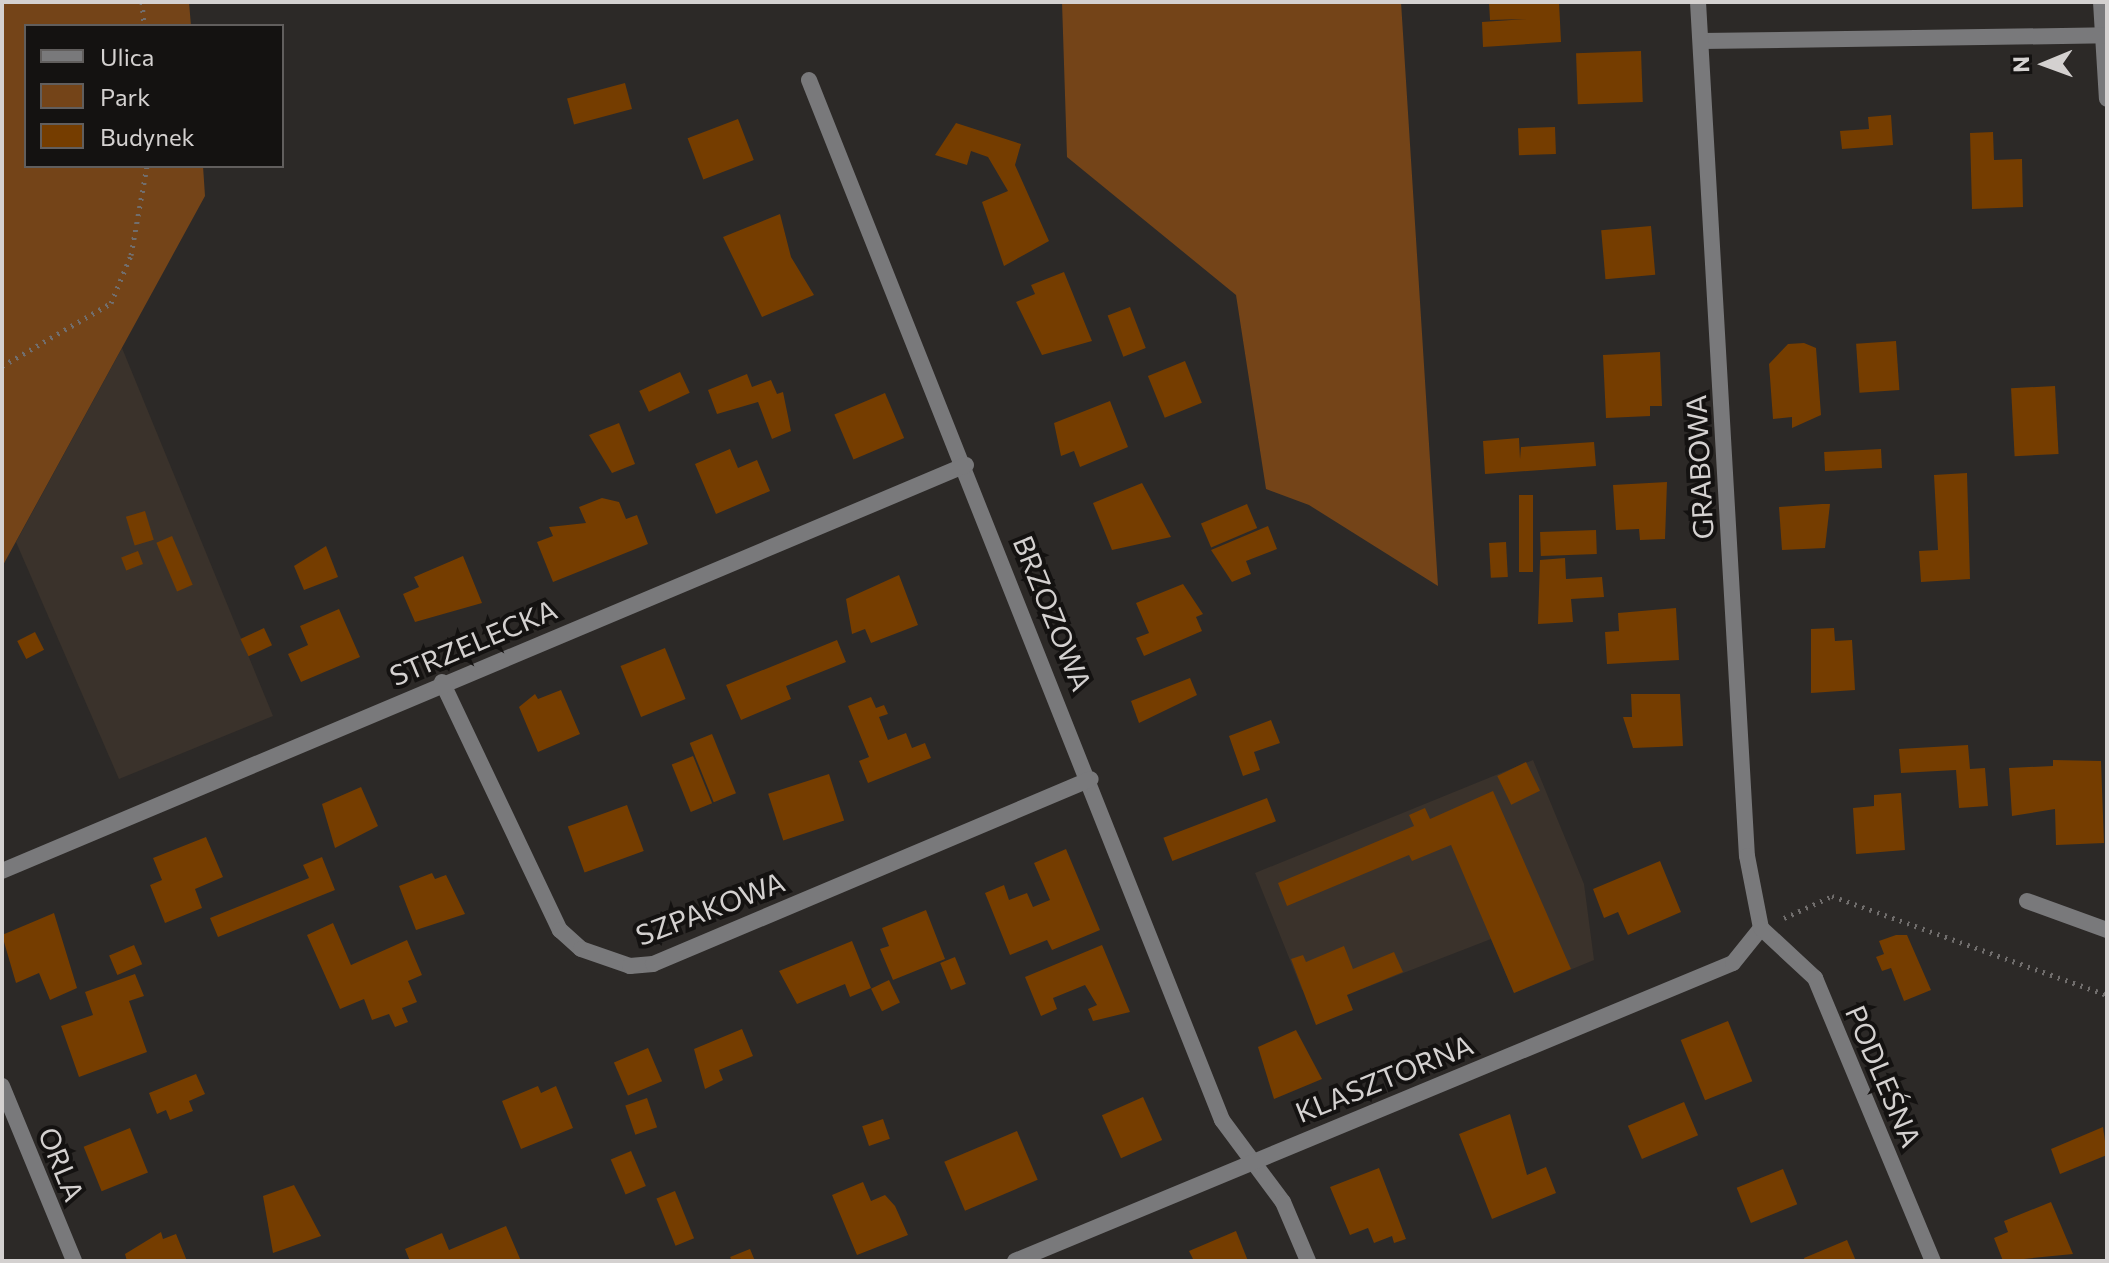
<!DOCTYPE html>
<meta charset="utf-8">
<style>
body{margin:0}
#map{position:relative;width:2109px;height:1263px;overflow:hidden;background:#2c2927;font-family:Commissioner,sans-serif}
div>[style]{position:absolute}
.built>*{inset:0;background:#3a322b}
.green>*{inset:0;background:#744418}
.building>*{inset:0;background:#753d00;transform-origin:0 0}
.path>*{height:5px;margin-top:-2.5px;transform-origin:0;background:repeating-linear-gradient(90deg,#716e6d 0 2px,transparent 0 8px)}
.minor>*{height:16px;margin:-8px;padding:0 8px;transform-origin:8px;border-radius:8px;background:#79797b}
.tertiary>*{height:16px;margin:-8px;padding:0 8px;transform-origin:8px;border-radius:8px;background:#79797b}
span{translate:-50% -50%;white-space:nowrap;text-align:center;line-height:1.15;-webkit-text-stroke:8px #141211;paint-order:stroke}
.street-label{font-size:28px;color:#d4d1d0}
.frame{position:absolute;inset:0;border:4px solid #d4d1d0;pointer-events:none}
.legend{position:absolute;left:24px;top:24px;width:260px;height:144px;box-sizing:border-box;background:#141211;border:2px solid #615e5d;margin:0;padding:10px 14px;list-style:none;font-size:24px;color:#d4d1d0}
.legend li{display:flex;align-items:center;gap:16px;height:40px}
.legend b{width:40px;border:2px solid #615e5d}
.north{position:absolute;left:2005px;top:24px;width:80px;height:80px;-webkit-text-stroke:6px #141211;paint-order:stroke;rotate:269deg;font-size:22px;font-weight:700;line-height:32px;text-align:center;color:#d4d1d0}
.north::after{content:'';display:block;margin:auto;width:28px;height:36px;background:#d4d1d0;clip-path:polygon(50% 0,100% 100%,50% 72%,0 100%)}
</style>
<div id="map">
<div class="built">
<i style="clip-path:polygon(122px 348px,273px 716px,119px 779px,16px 542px)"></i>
<i style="clip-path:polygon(1533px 760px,1584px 884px,1594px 960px,1514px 993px,1491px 939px,1362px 989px,1353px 969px,1302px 990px,1255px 873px)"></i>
</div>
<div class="green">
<i style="clip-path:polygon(2px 2px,189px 2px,191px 26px,26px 26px,26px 166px,203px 166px,205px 196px,2px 567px)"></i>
<i style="clip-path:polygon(1062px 2px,1401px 2px,1438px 586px,1309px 505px,1266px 489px,1236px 295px,1067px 157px)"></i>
</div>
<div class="building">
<i style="clip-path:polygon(1489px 2px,1559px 2px,1561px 42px,1483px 47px,1482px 22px,1526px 19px,1490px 20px)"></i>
<i style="left:1641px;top:51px;width:51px;height:65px;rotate:88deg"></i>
<i style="left:625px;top:83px;width:27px;height:60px;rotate:75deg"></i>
<i style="clip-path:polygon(1891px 115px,1893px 145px,1842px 149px,1840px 131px,1869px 129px,1868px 117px)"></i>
<i style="left:738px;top:119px;width:44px;height:54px;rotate:69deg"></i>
<i style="clip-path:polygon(956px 123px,1021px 144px,1015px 165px,1049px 241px,1004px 266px,982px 202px,1008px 191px,988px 157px,971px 151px,967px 165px,935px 155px)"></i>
<i style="left:1555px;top:127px;width:27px;height:37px;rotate:88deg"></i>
<i style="clip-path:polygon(1993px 132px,1994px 160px,2022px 159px,2023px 207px,1972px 209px,1970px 133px)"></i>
<i style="clip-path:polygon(780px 214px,791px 257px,814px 295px,762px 317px,723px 237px)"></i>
<i style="left:1651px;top:226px;width:49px;height:50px;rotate:85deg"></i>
<i style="clip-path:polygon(1064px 272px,1092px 341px,1042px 355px,1016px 302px,1035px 294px,1031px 285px)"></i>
<i style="left:1130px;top:307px;width:44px;height:24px;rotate:69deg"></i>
<i style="left:1896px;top:341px;width:49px;height:40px;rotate:86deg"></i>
<i style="clip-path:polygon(1804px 343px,1816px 348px,1821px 415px,1792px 428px,1792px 417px,1773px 419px,1769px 364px,1788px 344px)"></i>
<i style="clip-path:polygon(1660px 352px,1662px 406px,1650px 406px,1650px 416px,1606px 418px,1603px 355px)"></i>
<i style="left:1185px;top:361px;width:45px;height:40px;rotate:68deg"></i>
<i style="left:680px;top:372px;width:23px;height:45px;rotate:65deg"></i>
<i style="clip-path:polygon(747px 374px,752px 387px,771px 380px,777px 394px,783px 392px,791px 431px,772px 439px,758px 402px,717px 414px,708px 390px)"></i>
<i style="left:2055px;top:386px;width:68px;height:44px;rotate:87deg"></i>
<i style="left:885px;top:393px;width:49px;height:55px;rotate:67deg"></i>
<i style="clip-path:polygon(1110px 401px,1128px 447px,1080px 467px,1074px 451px,1061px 456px,1054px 423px)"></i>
<i style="clip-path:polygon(619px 423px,635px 464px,612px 473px,589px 435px)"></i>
<i style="clip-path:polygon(1519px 438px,1520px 459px,1521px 447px,1594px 442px,1596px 466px,1485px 474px,1483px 441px)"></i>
<i style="clip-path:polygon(730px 449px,738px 468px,757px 460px,770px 491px,716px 514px,695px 464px)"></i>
<i style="left:1881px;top:449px;width:19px;height:57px;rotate:87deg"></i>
<i style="clip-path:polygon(1967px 473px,1970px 579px,1921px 582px,1919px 551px,1938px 550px,1934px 475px)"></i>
<i style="clip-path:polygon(1667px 482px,1665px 539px,1640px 540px,1639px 529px,1616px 530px,1613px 485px)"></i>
<i style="clip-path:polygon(1142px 483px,1171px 537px,1112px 550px,1093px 503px)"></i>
<i style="left:1519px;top:495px;width:14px;height:77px"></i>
<i style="clip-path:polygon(602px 498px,619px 502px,626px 519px,637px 515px,648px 544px,553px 582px,537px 542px,553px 536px,549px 527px,586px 523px,579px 507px)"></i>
<i style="left:1247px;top:504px;width:26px;height:50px;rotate:67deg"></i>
<i style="clip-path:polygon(1822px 504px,1830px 504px,1825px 548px,1782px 550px,1779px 507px)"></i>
<i style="left:145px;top:511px;width:30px;height:20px;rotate:73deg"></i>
<i style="clip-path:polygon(1268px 526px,1277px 549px,1246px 561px,1251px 574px,1232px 582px,1211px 550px)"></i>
<i style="left:1596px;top:530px;width:24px;height:56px;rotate:88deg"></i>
<i style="left:172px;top:536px;width:53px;height:17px;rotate:67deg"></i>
<i style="left:1506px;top:542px;width:35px;height:17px;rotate:87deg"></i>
<i style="clip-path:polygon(326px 546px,338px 577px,304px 590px,294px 566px)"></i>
<i style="left:138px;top:551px;width:14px;height:18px;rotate:69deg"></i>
<i style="clip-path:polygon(463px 556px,482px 603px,415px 622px,403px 594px,419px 587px,414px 577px)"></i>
<i style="clip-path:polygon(1565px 558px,1566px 579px,1602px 577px,1604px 597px,1571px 599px,1573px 622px,1538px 624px,1540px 560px)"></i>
<i style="clip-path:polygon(899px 575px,918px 625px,871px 643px,865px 629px,852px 634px,846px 599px)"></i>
<i style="clip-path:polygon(1183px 584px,1203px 614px,1196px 617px,1202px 631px,1144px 656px,1136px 638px,1149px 633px,1136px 603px)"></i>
<i style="clip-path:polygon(1676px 608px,1679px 660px,1607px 664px,1605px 632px,1619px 631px,1618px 613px)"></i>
<i style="clip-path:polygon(339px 609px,360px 657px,301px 682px,288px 654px,308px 645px,300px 626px)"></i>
<i style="left:264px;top:628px;width:19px;height:26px;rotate:65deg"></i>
<i style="clip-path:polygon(1834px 628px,1835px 641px,1852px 640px,1855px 690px,1811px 693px,1811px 629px)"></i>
<i style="left:35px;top:632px;width:20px;height:20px;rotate:63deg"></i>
<i style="clip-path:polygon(837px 640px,846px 662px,786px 686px,791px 699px,741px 720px,726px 685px)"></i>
<i style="left:665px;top:648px;width:55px;height:48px;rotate:68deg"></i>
<i style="clip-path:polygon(1190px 678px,1197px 695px,1139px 723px,1131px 701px)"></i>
<i style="clip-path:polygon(561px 690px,580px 734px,538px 752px,519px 707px,535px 694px,538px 699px)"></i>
<i style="clip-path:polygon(1631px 694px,1680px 694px,1683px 746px,1633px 748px,1623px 717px,1632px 717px)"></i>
<i style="clip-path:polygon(871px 697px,876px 708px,884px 705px,888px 714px,879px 717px,888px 740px,906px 733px,912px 748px,925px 743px,931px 758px,868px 783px,859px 761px,869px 757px,848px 706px)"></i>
<i style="clip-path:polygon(1271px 720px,1280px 743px,1254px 752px,1260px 770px,1243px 776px,1229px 736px)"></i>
<i style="left:712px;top:734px;width:64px;height:24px;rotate:68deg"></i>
<i style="clip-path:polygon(1968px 745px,1970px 769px,1985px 768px,1988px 806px,1959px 808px,1956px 770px,1901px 773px,1899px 749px)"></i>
<i style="left:693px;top:756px;width:51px;height:23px;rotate:68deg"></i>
<i style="clip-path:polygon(2053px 760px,2101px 761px,2104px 843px,2056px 845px,2055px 809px,2012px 816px,2009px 768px,2053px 766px)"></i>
<i style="left:1526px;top:762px;width:32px;height:32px;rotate:64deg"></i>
<i style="left:829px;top:774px;width:49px;height:64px;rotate:72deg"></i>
<i style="clip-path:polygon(361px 787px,378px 826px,335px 848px,322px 804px)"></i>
<i style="clip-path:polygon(1493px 791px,1571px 969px,1514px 993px,1451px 845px,1412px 861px,1409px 855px,1287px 906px,1278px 883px,1414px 826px,1409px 815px,1425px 808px,1430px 819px)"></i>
<i style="clip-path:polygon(1901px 793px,1905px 850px,1856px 854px,1853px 808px,1874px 806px,1874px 795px)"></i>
<i style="left:1267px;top:798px;width:25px;height:111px;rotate:69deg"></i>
<i style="left:627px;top:805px;width:49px;height:63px;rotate:70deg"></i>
<i style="clip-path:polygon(206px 837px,223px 877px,195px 889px,202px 908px,165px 923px,150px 885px,162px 880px,153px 858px)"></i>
<i style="clip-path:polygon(1066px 849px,1100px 930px,1052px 950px,1047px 940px,1010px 955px,985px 893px,1004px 885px,1009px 900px,1027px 893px,1033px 907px,1050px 900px,1034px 863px)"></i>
<i style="clip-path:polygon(322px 857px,335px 890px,218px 937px,210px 918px,309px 878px,303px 865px)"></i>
<i style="clip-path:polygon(1660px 861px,1681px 912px,1628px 935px,1618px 912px,1604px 918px,1593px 889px)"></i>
<i style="clip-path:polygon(432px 873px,435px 879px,446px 875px,465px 914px,416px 930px,399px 886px)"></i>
<i style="clip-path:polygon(926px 910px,945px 959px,893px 980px,880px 949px,889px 946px,882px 928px)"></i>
<i style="clip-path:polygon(54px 913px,77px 988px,50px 1000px,39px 973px,16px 983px,2px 935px)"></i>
<i style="clip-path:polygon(333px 923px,351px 965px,407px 940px,422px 975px,408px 981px,417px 1002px,402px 1008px,408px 1022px,395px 1027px,389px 1014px,372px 1020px,364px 999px,340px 1009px,307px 935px)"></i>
<i style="clip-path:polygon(1896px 935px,1907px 935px,1931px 990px,1904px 1001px,1891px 968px,1882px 971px,1876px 957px,1884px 954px,1879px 941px)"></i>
<i style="clip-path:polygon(852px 941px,871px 988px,850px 997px,845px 984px,797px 1004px,779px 971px)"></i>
<i style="left:134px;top:945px;width:21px;height:27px;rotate:67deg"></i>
<i style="clip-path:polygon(1102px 945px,1130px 1012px,1093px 1021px,1088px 1009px,1097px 1005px,1085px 985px,1053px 998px,1057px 1009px,1041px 1016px,1025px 977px)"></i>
<i style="clip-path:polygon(1344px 946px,1353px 969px,1394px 952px,1403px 972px,1347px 995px,1353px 1010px,1316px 1025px,1291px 959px,1303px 955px,1306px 962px)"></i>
<i style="left:955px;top:957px;width:29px;height:16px;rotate:68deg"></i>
<i style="clip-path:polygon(135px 974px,144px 996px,129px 1001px,147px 1052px,79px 1077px,61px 1026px,93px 1015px,85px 992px)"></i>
<i style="left:889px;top:980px;width:25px;height:20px;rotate:64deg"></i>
<i style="left:1728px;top:1021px;width:65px;height:51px;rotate:68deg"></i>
<i style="clip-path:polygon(742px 1029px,753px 1056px,719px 1070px,723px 1080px,705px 1089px,694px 1049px)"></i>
<i style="clip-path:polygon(1296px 1030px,1322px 1079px,1274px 1099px,1258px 1047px)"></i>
<i style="left:648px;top:1048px;width:36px;height:37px;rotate:67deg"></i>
<i style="clip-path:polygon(196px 1074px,205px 1094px,189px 1101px,193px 1111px,170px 1120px,166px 1110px,157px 1114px,149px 1093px)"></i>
<i style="clip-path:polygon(538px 1086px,541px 1093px,556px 1086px,573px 1128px,521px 1149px,502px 1101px)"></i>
<i style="left:1143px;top:1097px;width:47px;height:45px;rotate:66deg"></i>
<i style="left:647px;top:1098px;width:31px;height:23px;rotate:71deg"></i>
<i style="left:1684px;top:1102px;width:36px;height:61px;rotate:67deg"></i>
<i style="clip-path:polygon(1510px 1114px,1527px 1175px,1546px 1167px,1556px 1193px,1492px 1219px,1459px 1134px)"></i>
<i style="left:883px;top:1119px;width:21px;height:22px;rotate:71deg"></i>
<i style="clip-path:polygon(2103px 1127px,2107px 1155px,2060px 1174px,2051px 1149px)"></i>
<i style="left:130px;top:1128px;width:48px;height:50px;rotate:68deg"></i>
<i style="left:1017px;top:1131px;width:53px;height:79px;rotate:67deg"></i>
<i style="left:631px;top:1151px;width:38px;height:22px;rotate:67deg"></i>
<i style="clip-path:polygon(1379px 1168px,1406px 1239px,1394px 1243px,1392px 1236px,1374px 1243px,1368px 1228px,1350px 1235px,1330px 1187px)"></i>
<i style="left:1783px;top:1169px;width:38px;height:50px;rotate:68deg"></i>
<i style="clip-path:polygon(863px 1182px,871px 1201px,885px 1195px,895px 1206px,908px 1235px,857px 1255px,832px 1195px)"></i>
<i style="clip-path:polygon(294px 1185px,321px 1236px,273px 1253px,263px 1196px)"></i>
<i style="left:675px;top:1191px;width:51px;height:20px;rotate:68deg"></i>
<i style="clip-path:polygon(2051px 1202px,2073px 1254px,2003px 1261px,1994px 1238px,2008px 1232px,2004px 1221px)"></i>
<i style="clip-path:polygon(506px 1226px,521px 1261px,410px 1261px,405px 1249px,442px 1233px,449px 1250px)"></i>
<i style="clip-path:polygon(1236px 1231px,1248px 1261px,1194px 1261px,1189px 1251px)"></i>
<i style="clip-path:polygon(161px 1232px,163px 1239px,176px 1234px,187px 1261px,127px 1261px,125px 1254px)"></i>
<i style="clip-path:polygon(1847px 1240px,1856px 1261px,1805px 1261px,1804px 1258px)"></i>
<i style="clip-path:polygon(750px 1249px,755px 1261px,732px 1261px,730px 1257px)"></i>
</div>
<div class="path">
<i style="left:142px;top:2px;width:24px;rotate:85deg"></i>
<i style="left:2px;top:366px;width:126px;rotate:-30deg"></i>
<i style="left:111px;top:303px;width:52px;rotate:-67.4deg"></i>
<i style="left:131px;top:255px;width:90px;rotate:-79.8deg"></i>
<i style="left:1784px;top:918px;width:53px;rotate:-24.6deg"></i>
<i style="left:1832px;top:896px;width:292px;rotate:19.8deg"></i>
</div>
<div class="minor">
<i style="left:2101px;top:2px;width:97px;rotate:86.5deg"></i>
<i style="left:1701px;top:41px;width:406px;rotate:-0.8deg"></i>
<i style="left:809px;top:80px;width:1119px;rotate:68.34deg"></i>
<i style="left:1222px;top:1120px;width:102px;rotate:53.4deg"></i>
<i style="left:1283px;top:1202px;width:64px;rotate:67deg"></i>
<i style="left:442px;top:682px;width:275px;rotate:64.6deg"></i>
<i style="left:560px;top:930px;width:28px;rotate:42deg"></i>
<i style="left:581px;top:949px;width:52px;rotate:19.1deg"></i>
<i style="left:630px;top:966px;width:23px;rotate:-5deg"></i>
<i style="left:653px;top:964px;width:475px;rotate:-22.9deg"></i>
<i style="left:2px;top:871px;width:1046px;rotate:-22.84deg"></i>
<i style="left:2027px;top:901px;width:85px;rotate:19.9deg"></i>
<i style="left:2px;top:1086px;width:189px;rotate:67.6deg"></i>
<i style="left:1015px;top:1261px;width:777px;rotate:-22.54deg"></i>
<i style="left:1733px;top:963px;width:45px;rotate:-51.3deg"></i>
</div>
<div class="tertiary">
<i style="left:1698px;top:2px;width:855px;rotate:86.72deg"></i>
<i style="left:1747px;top:856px;width:73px;rotate:79deg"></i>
<i style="left:1761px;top:928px;width:74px;rotate:42.8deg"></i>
<i style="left:1815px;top:978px;width:307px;rotate:67.4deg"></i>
</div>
<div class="street-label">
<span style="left:1699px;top:467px;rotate:-93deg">GRABOWA</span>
<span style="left:1053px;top:613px;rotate:68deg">BRZOZOWA</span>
<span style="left:473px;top:642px;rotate:-23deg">STRZELECKA</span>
<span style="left:710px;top:908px;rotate:-21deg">SZPAKOWA</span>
<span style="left:1884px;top:1076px;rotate:67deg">PODLEŚNA</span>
<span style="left:1384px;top:1078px;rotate:-22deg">KLASZTORNA</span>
<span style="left:62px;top:1164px;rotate:68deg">ORLA</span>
</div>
<div class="frame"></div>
<ul class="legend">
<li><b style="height:10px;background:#79797b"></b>Ulica</li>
<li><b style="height:22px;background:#744418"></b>Park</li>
<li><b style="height:22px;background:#753d00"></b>Budynek</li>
</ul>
<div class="north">N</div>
</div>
